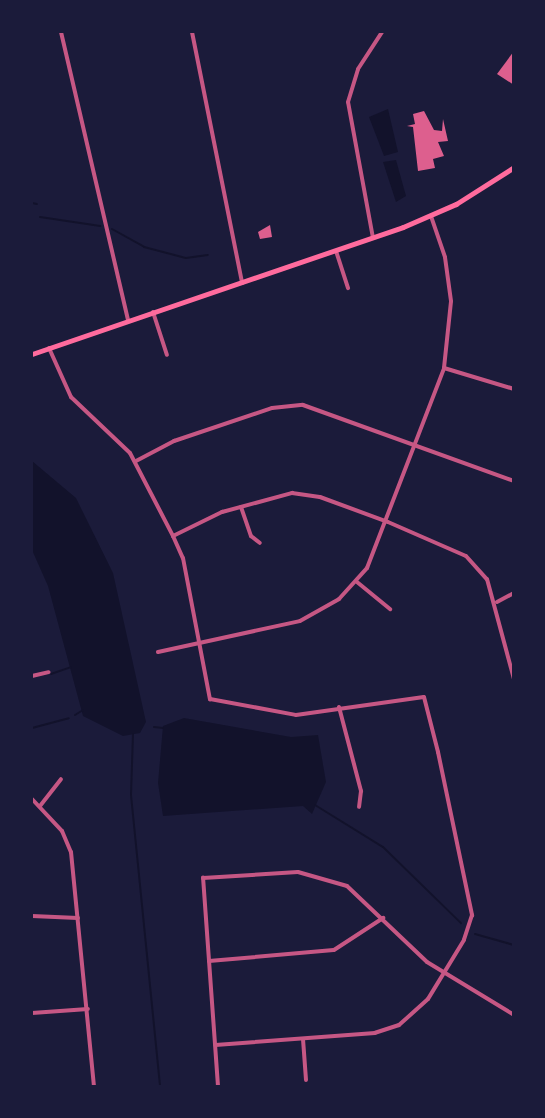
<!DOCTYPE html>
<style>
body{margin:0}
#map{position:relative;width:545px;height:1118px;overflow:hidden;background:#1b1b3a;font-family:"Noto Sans",sans-serif}
div>[style]{position:absolute}
.water>*{inset:0;background:#12122b}
.stream>*{height:2px;margin:-1px;padding:0 1px;transform-origin:1px;border-radius:1px;background:#12122b}
.building>*{inset:0;background:#dd5f8e}
.minor>*{height:4px;margin:-2px;padding:0 2px;transform-origin:2px;border-radius:2px;background:#c65784}
.secondary>*{height:5px;margin:-2.5px;padding:0 2.5px;transform-origin:2.5px;border-radius:2.5px;background:#ff6b9d}
span{translate:-50% -50%;white-space:nowrap;text-align:center;line-height:1.15;-webkit-text-stroke:5px #1b1b3a;paint-order:stroke}
.frame{position:absolute;inset:0;border:33px solid #1b1b3a;pointer-events:none}
</style>
<div id="map">
<div class="water">
<i style="clip-path:polygon(388px 109px,398px 152px,384px 156px,369px 117px)"></i>
<i style="clip-path:polygon(396px 160px,406px 196px,396px 202px,383px 162px)"></i>
<i style="clip-path:polygon(32px 461px,76px 498px,113px 573px,146px 722px,140px 733px,123px 736px,83px 716px,48px 586px,32px 550px)"></i>
<i style="clip-path:polygon(184px 718px,291px 737px,318px 735px,326px 782px,312px 814px,303px 806px,163px 816px,158px 783px,163px 726px)"></i>
</div>
<div class="stream">
<i style="left:32px;top:203px;width:5px;rotate:11deg"></i>
<i style="left:40px;top:217px;width:61px;rotate:8.5deg"></i>
<i style="left:112px;top:229px;width:37px;rotate:29deg"></i>
<i style="left:144px;top:247px;width:43px;rotate:14.7deg"></i>
<i style="left:186px;top:258px;width:22px;rotate:-8deg"></i>
<i style="left:51px;top:674px;width:21px;rotate:-19deg"></i>
<i style="left:75px;top:715px;width:9px;rotate:-32deg"></i>
<i style="left:154px;top:727px;width:9px;rotate:6deg"></i>
<i style="left:32px;top:728px;width:38px;rotate:-15deg"></i>
<i style="left:133px;top:734px;width:61px;rotate:91.9deg"></i>
<i style="left:131px;top:795px;width:292px;rotate:84.3deg"></i>
<i style="left:315px;top:805px;width:80px;rotate:31.7deg"></i>
<i style="left:383px;top:847px;width:109px;rotate:44.3deg"></i>
<i style="left:475px;top:934px;width:41px;rotate:15.8deg"></i>
</div>
<div class="building">
<i style="clip-path:polygon(514px 51px,514px 85px,497px 74px)"></i>
<i style="clip-path:polygon(424px 111px,434px 130px,442px 131px,443px 119px,448px 141px,438px 142px,444px 156px,433px 159px,435px 168px,418px 171px,413px 127px,407px 126px,415px 124px,413px 114px)"></i>
<i style="clip-path:polygon(270px 225px,272px 237px,260px 239px,258px 232px)"></i>
</div>
<div class="minor">
<i style="left:61px;top:32px;width:297px;rotate:76.9deg"></i>
<i style="left:192px;top:32px;width:256px;rotate:78.7deg"></i>
<i style="left:373px;top:238px;width:138px;rotate:-100.4deg"></i>
<i style="left:348px;top:102px;width:34px;rotate:-73deg"></i>
<i style="left:358px;top:69px;width:44px;rotate:-57deg"></i>
<i style="left:336px;top:251px;width:39px;rotate:72deg"></i>
<i style="left:153px;top:312px;width:45px;rotate:72deg"></i>
<i style="left:49px;top:348px;width:54px;rotate:65.8deg"></i>
<i style="left:71px;top:397px;width:81px;rotate:43.5deg"></i>
<i style="left:130px;top:453px;width:93px;rotate:62.6deg"></i>
<i style="left:173px;top:536px;width:24px;rotate:66deg"></i>
<i style="left:183px;top:558px;width:144px;rotate:79.2deg"></i>
<i style="left:210px;top:699px;width:87px;rotate:10.5deg"></i>
<i style="left:296px;top:715px;width:129px;rotate:-8deg"></i>
<i style="left:424px;top:697px;width:57px;rotate:75.7deg"></i>
<i style="left:438px;top:752px;width:167px;rotate:78.2deg"></i>
<i style="left:472px;top:915px;width:26px;rotate:108deg"></i>
<i style="left:464px;top:940px;width:69px;rotate:121.4deg"></i>
<i style="left:428px;top:999px;width:39px;rotate:138deg"></i>
<i style="left:399px;top:1025px;width:25px;rotate:162deg"></i>
<i style="left:375px;top:1033px;width:160px;rotate:175.7deg"></i>
<i style="left:444px;top:368px;width:73px;rotate:16.7deg"></i>
<i style="left:136px;top:461px;width:43px;rotate:-27.8deg"></i>
<i style="left:174px;top:441px;width:103px;rotate:-18.6deg"></i>
<i style="left:272px;top:408px;width:31px;rotate:-6deg"></i>
<i style="left:303px;top:405px;width:224px;rotate:19.8deg"></i>
<i style="left:241px;top:507px;width:31px;rotate:71deg"></i>
<i style="left:251px;top:536px;width:11px;rotate:38deg"></i>
<i style="left:173px;top:536px;width:55px;rotate:-26.1deg"></i>
<i style="left:222px;top:512px;width:73px;rotate:-15.2deg"></i>
<i style="left:292px;top:493px;width:28px;rotate:8deg"></i>
<i style="left:320px;top:497px;width:72px;rotate:20.2deg"></i>
<i style="left:388px;top:522px;width:85px;rotate:23.6deg"></i>
<i style="left:466px;top:556px;width:31px;rotate:48deg"></i>
<i style="left:487px;top:579px;width:104px;rotate:74.9deg"></i>
<i style="left:357px;top:582px;width:43px;rotate:39.3deg"></i>
<i style="left:497px;top:602px;width:19px;rotate:-28deg"></i>
<i style="left:158px;top:652px;width:145px;rotate:-12.3deg"></i>
<i style="left:300px;top:621px;width:45px;rotate:-29.4deg"></i>
<i style="left:339px;top:599px;width:42px;rotate:-47.9deg"></i>
<i style="left:367px;top:568px;width:214px;rotate:-68.9deg"></i>
<i style="left:444px;top:368px;width:67px;rotate:-84deg"></i>
<i style="left:451px;top:301px;width:44px;rotate:-97.8deg"></i>
<i style="left:445px;top:257px;width:43px;rotate:-108.9deg"></i>
<i style="left:32px;top:676px;width:17px;rotate:-13deg"></i>
<i style="left:339px;top:707px;width:87px;rotate:75.3deg"></i>
<i style="left:361px;top:791px;width:16px;rotate:97deg"></i>
<i style="left:32px;top:799px;width:44px;rotate:46.8deg"></i>
<i style="left:62px;top:831px;width:23px;rotate:67deg"></i>
<i style="left:71px;top:852px;width:235px;rotate:84.4deg"></i>
<i style="left:40px;top:806px;width:34px;rotate:-52deg"></i>
<i style="left:32px;top:916px;width:46px;rotate:2.5deg"></i>
<i style="left:209px;top:961px;width:125px;rotate:-5deg"></i>
<i style="left:334px;top:950px;width:59px;rotate:-33.1deg"></i>
<i style="left:32px;top:1013px;width:56px;rotate:-4.1deg"></i>
<i style="left:303px;top:1039px;width:41px;rotate:85.8deg"></i>
<i style="left:218px;top:1086px;width:209px;rotate:-94.1deg"></i>
<i style="left:203px;top:878px;width:95px;rotate:-3.6deg"></i>
<i style="left:298px;top:872px;width:51px;rotate:15.9deg"></i>
<i style="left:347px;top:886px;width:110px;rotate:43.5deg"></i>
<i style="left:427px;top:962px;width:102px;rotate:31.3deg"></i>
</div>
<div class="secondary">
<i style="left:32px;top:354px;width:392px;rotate:-18.9deg"></i>
<i style="left:403px;top:227px;width:58px;rotate:-23.5deg"></i>
<i style="left:456px;top:204px;width:69px;rotate:-32.5deg"></i>
</div>
<div class="frame"></div>
</div>
